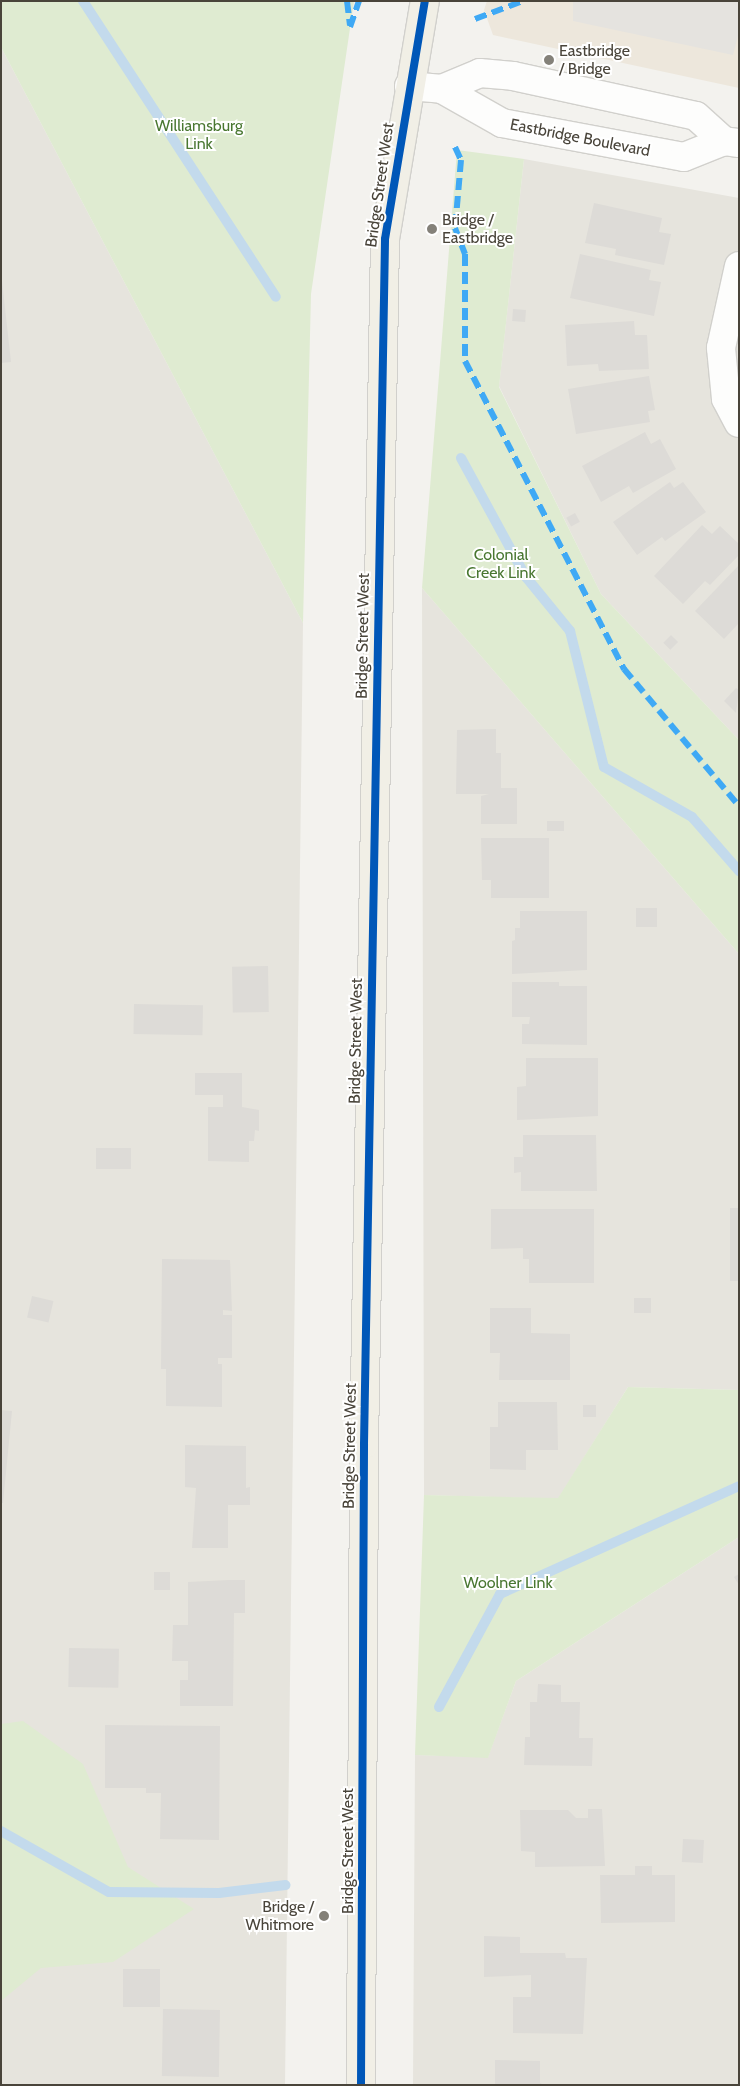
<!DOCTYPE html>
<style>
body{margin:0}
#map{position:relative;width:740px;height:2086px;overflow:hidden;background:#f3f2ee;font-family:Cabin,sans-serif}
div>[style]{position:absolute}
.residential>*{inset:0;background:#e6e4dd}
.commercial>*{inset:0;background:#ede7dc}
.green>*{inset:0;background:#dfebd1}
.parking>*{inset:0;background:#e5e3df}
.stream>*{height:10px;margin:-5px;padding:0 5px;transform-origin:5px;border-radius:5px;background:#c3daec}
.building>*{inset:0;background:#dddbd7;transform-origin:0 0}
.roads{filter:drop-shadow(1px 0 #d1d0cc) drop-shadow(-1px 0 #d1d0cc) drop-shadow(0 1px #d1d0cc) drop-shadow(0 -1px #d1d0cc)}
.minor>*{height:28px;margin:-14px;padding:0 14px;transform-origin:14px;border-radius:14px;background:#fdfdfc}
.major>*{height:28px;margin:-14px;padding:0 14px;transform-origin:14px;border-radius:14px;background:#f1efe6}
.quiet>*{height:6px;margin-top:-3px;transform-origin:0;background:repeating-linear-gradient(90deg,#3fa9f5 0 12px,transparent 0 18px)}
.cycleway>*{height:8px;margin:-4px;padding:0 4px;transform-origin:4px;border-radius:4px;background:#0057b8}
.dots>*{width:14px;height:14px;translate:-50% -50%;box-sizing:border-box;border:2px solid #fff;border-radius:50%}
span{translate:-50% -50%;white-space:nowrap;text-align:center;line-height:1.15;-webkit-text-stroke:4px #fff;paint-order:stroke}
.poi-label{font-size:16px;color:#49443a}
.left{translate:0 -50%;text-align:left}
.right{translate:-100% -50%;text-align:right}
.park-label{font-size:16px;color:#497731}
.street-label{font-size:16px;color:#49443a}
.frame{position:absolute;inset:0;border:2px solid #49443a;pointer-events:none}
</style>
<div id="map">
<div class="residential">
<i style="clip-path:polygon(1px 47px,303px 623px,285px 2085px,1px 2085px)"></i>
<i style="clip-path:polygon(524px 159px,739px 198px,739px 740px,601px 594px,499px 386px)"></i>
<i style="clip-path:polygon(422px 588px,739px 954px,739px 1390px,628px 1387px,558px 1499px,424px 1495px)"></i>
<i style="clip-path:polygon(739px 1537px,739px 2085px,413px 2085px,415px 1755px,488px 1757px,516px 1681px)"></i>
</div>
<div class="commercial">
<i style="clip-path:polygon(487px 1px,739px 1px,739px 88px,493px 35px,484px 10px)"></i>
</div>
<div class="green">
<i style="clip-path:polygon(1px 1px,354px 1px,311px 294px,303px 623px,1px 47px)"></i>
<i style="clip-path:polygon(457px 150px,524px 159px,499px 387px,601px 594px,739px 740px,739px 954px,422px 588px)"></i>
<i style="clip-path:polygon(628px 1387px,739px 1390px,739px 1537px,516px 1681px,488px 1758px,415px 1755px,424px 1495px,558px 1498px)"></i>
<i style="clip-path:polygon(23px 1721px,83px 1764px,128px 1867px,194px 1909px,113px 1962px,41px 1968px,1px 2001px,1px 1724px)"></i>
</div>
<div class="parking">
<i style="clip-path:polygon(573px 1px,739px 1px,739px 32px,733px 55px,573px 21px)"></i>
</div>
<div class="stream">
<i style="left:83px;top:1px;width:353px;rotate:56.9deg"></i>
<i style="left:461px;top:458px;width:136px;rotate:61.4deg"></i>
<i style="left:526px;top:577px;width:70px;rotate:50.8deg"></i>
<i style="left:570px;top:631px;width:140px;rotate:76deg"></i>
<i style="left:604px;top:767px;width:101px;rotate:29.6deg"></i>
<i style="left:692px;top:817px;width:72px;rotate:49deg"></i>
<i style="left:439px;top:1707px;width:128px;rotate:-61.6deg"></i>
<i style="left:500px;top:1594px;width:262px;rotate:-24.3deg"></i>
<i style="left:1px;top:1831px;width:124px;rotate:29.5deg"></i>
<i style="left:109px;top:1892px;width:110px;rotate:0.5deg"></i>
<i style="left:219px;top:1893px;width:67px;rotate:-6.8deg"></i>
</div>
<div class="building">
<i style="clip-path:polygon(594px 203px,662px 218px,659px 232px,671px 234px,664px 265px,615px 255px,616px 249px,585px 243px)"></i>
<i style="clip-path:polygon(580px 254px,651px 270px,649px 280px,661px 282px,654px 316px,570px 298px)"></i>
<i style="clip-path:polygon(1px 272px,11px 362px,1px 363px)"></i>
<i style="left:513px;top:309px;width:13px;height:12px;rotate:4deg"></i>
<i style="clip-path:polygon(634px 321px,635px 335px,647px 335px,649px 369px,599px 371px,598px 364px,567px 366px,565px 325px)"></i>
<i style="clip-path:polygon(649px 376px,655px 410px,648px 411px,650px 422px,576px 434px,568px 389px)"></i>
<i style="clip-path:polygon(645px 432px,651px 444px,660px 439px,676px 469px,633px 493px,629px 486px,601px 502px,582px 466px)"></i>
<i style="clip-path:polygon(670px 482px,674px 488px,683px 482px,706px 512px,665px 541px,662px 537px,637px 555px,613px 522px)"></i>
<i style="left:575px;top:513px;width:10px;height:10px;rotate:61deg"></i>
<i style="clip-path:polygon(702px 525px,712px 534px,720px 526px,739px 544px,739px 555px,710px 585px,705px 581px,683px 604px,654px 576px)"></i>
<i style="clip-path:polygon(739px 565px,739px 623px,724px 639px,695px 611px)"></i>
<i style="left:671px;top:635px;width:10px;height:11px;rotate:45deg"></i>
<i style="clip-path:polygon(736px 688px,739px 690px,736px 713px,724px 701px)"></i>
<i style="clip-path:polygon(496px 729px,496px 753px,501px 753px,501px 788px,517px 788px,517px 824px,481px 824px,481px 796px,489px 794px,456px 794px,457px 730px)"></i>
<i style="left:547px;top:821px;width:17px;height:10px"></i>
<i style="clip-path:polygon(481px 838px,549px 838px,549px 898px,491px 898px,491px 880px,482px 880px)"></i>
<i style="left:636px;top:908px;width:21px;height:19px"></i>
<i style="clip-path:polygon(520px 911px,587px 911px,587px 970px,512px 974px,512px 941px,515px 940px,515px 928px,520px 928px)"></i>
<i style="left:268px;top:966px;width:46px;height:36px;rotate:89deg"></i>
<i style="clip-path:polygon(512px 982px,559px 982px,559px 986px,587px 986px,587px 1045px,522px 1044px,522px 1024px,529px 1024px,530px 1017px,512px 1017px)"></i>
<i style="left:134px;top:1004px;width:69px;height:30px;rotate:1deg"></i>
<i style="clip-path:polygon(526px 1058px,598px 1058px,598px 1116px,517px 1120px,517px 1087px,526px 1086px)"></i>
<i style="clip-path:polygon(195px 1073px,242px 1073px,242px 1107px,259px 1110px,259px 1131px,255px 1130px,254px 1141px,249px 1141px,249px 1162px,208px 1161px,208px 1107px,223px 1107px,223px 1095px,195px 1095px)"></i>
<i style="clip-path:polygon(523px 1135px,596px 1135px,597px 1191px,521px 1191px,521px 1172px,514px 1173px,514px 1157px,523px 1157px)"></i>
<i style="left:96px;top:1148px;width:35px;height:21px"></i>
<i style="left:730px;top:1208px;width:9px;height:73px"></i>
<i style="clip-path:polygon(491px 1209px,594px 1209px,594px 1283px,529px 1283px,529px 1259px,523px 1259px,523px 1248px,491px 1249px)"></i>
<i style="clip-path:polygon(162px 1259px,230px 1260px,232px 1311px,223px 1310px,223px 1315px,232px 1315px,232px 1358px,218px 1358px,218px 1364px,222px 1364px,222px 1407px,166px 1406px,166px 1369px,161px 1369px)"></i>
<i style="left:32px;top:1296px;width:22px;height:22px;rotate:13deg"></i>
<i style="left:634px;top:1298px;width:17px;height:15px"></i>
<i style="clip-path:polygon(490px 1308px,531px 1308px,531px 1333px,570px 1334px,570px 1380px,499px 1380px,500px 1353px,490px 1353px)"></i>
<i style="clip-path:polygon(498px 1402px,557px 1402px,558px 1450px,526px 1450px,526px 1470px,490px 1469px,490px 1427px,498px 1427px)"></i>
<i style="left:583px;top:1405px;width:13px;height:12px"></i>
<i style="clip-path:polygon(1px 1410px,12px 1411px,3px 1503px,1px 1503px)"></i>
<i style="clip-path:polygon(185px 1445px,246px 1446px,246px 1488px,250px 1487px,250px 1505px,228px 1505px,228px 1548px,192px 1548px,196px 1488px,185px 1487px)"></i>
<i style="left:154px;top:1572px;width:16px;height:18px"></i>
<i style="clip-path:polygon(739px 1574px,739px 1585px,734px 1577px)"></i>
<i style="clip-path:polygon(229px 1580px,245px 1580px,245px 1613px,234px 1613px,233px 1706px,180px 1706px,180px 1680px,188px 1680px,188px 1661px,172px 1661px,173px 1625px,188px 1625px,188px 1582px)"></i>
<i style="left:69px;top:1648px;width:50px;height:39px;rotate:1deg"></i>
<i style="clip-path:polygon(538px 1684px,561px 1685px,561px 1702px,580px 1702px,579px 1738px,593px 1738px,592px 1766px,524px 1765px,525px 1737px,530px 1737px,530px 1702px,537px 1702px)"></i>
<i style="clip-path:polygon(105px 1725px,220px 1726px,219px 1840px,160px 1839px,161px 1793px,146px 1793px,146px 1788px,105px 1788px)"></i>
<i style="clip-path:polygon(588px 1809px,602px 1809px,605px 1866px,535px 1867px,535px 1852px,521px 1851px,520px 1810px,568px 1810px,576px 1818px,588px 1818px)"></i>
<i style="left:683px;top:1839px;width:21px;height:23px;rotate:3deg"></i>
<i style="clip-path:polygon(635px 1866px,652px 1866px,652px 1875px,675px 1875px,675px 1922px,601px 1923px,600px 1875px,635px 1875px)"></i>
<i style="clip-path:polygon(484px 1936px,520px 1937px,520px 1953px,565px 1953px,566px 1958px,587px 1958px,583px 2034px,513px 2033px,513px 1997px,531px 1997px,531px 1975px,484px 1977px)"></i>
<i style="left:123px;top:1969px;width:37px;height:38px"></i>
<i style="left:163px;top:2009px;width:57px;height:67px;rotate:1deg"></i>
<i style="clip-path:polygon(495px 2060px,540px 2061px,540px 2083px,544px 2085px,495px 2085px)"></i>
</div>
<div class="roads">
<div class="minor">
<i style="left:409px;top:86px;width:33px;rotate:5deg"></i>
<i style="left:442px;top:89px;width:69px;rotate:29.5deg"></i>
<i style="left:502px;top:123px;width:185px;rotate:10.6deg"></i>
<i style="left:684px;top:157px;width:43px;rotate:-21.8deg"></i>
<i style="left:724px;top:141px;width:15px;rotate:8deg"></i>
<i style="left:442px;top:89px;width:41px;rotate:-22.8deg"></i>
<i style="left:480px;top:73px;width:33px;rotate:5deg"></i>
<i style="left:513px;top:76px;width:187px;rotate:12.3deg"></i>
<i style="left:696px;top:116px;width:38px;rotate:42deg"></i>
<i style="left:739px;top:266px;width:84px;rotate:102.4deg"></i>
<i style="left:721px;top:348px;width:51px;rotate:84.4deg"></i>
<i style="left:726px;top:399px;width:27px;rotate:62deg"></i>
</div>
<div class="major">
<i style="left:361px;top:2085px;width:641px;rotate:-89.73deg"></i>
<i style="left:364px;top:1444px;width:1205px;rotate:-89deg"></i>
<i style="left:385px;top:239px;width:241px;rotate:-80.5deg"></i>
</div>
</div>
<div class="quiet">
<i style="left:347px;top:1px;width:24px;rotate:83deg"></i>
<i style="left:475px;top:19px;width:51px;rotate:-20.6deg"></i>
<i style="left:350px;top:27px;width:28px;rotate:-71deg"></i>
<i style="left:455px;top:147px;width:14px;rotate:65deg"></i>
<i style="left:461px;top:160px;width:68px;rotate:95deg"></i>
<i style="left:455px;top:228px;width:28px;rotate:69deg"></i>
<i style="left:465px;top:254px;width:107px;rotate:90deg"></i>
<i style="left:465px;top:361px;width:347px;rotate:62.7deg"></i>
<i style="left:624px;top:669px;width:179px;rotate:50deg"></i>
</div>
<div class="cycleway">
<i style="left:361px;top:2085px;width:641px;rotate:-89.73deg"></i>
<i style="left:364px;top:1444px;width:1205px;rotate:-89deg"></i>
<i style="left:385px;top:239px;width:241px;rotate:-80.5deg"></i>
</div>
<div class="dots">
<i style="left:549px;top:60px;background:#848179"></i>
<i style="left:432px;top:229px;background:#848179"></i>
<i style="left:324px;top:1916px;background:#848179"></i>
</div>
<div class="poi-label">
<span class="left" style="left:559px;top:60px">Eastbridge<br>/ Bridge</span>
<span class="left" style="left:442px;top:229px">Bridge /<br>Eastbridge</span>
<span class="right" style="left:314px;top:1916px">Bridge /<br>Whitmore</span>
</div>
<div class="park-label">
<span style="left:199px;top:135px">Williamsburg<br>Link</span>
<span style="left:501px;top:564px">Colonial<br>Creek Link</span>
<span style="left:508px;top:1583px">Woolner Link</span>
</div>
<div class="street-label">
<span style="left:580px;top:138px;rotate:11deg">Eastbridge Boulevard</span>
<span style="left:380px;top:185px;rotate:-82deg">Bridge Street West</span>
<span style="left:363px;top:636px;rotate:-89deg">Bridge Street West</span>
<span style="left:356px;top:1041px;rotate:-89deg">Bridge Street West</span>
<span style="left:350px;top:1446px;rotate:-89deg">Bridge Street West</span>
<span style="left:348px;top:1851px;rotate:-90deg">Bridge Street West</span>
</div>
<div class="frame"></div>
</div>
